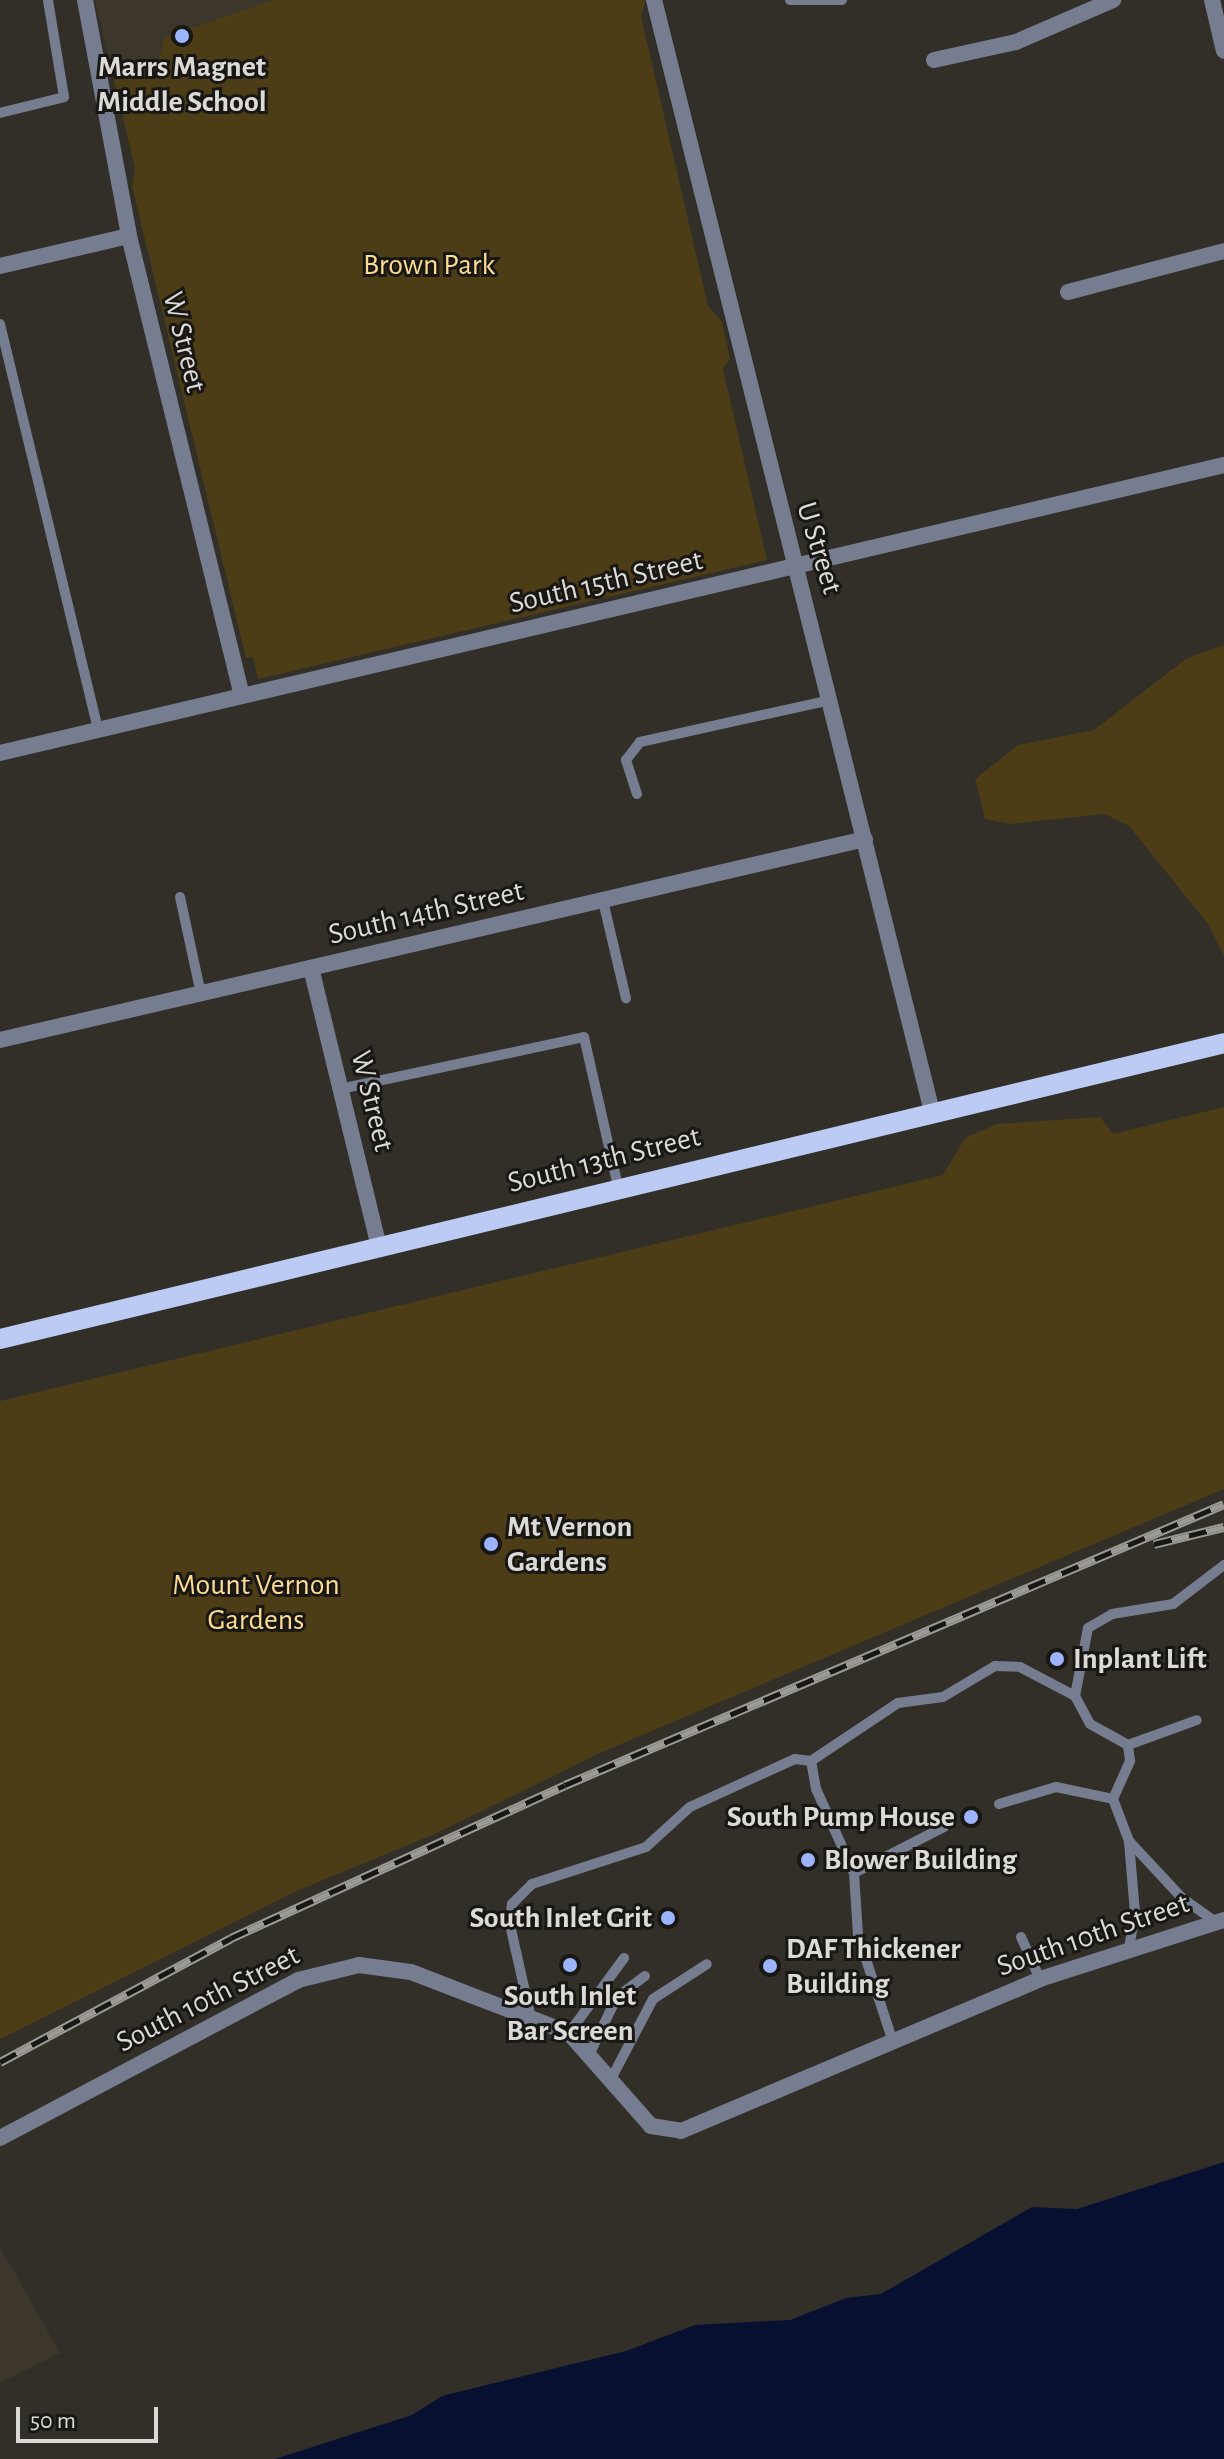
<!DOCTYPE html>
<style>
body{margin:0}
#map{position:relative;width:1224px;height:2459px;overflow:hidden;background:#322f28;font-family:"Alegreya Sans",sans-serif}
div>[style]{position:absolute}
.built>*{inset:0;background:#3d372b}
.green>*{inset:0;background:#4c3d17}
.water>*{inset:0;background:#081032}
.service>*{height:10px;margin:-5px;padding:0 5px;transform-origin:5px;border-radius:5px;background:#767d90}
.minor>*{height:16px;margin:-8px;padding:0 8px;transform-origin:8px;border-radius:8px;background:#767d90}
.primary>*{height:20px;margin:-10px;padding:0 10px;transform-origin:10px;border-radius:10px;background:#bccbf3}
.rail>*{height:9px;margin-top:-4.5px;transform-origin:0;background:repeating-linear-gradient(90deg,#191714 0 18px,#9c9a95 0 36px);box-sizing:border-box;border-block:2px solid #9c9a95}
.dots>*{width:22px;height:22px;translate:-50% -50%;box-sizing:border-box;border:4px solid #191714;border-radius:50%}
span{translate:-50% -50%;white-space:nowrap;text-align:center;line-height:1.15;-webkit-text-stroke:6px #191714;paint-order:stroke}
.poi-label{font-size:30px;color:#dcdad6;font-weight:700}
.left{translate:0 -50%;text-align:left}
.right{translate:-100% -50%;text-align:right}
.park-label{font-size:30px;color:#fcdc93}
.street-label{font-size:30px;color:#dcdad6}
.scale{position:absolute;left:16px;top:2407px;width:142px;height:36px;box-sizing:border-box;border:4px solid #dcdad6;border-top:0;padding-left:10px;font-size:24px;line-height:28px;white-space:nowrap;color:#dcdad6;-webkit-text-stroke:6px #191714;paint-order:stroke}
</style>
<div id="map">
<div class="built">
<i style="clip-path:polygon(95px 0,407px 0,112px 72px)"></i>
<i style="clip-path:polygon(0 2247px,60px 2353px,0 2383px)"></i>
</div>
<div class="green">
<i style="clip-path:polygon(273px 0,646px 0,641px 16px,708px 306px,722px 322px,730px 359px,723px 369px,767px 560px,258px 679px,253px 657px,246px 658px,132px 186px,135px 168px,112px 72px,159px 61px,164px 38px)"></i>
<i style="clip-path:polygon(1224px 645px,1224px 956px,1208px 924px,1129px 826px,1105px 814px,1010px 824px,985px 819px,975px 779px,1018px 745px,1094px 730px,1187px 658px)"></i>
<i style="clip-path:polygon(1224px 1107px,1224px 1489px,602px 1752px,437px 1833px,299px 1890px,0 2039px,0 1401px,943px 1175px,965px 1138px,997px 1124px,1100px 1117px,1113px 1134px)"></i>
</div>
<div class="water">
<i style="clip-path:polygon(1224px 2162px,1224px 2459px,275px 2459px,412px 2415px,442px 2396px,626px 2351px,695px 2325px,790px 2320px,846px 2298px,881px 2294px,1032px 2207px,1077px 2209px)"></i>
</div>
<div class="service">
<i style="left:790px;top:0;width:52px"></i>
<i style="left:0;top:113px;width:66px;rotate:-14deg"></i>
<i style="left:64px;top:97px;width:98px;rotate:-99.4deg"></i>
<i style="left:0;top:324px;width:417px;rotate:76.4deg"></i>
<i style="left:637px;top:794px;width:36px;rotate:-108deg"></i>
<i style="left:626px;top:760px;width:23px;rotate:-52deg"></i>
<i style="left:640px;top:742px;width:196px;rotate:-12.4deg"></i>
<i style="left:180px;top:897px;width:99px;rotate:77.8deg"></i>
<i style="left:603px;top:901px;width:100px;rotate:76.7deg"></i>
<i style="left:340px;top:1089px;width:249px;rotate:-12deg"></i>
<i style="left:584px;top:1037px;width:154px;rotate:77.2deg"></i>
<i style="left:1128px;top:1745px;width:73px;rotate:-19.9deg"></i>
<i style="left:999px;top:1804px;width:59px;rotate:-16.6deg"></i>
<i style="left:1056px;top:1787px;width:58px;rotate:11.9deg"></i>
<i style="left:854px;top:1873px;width:101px;rotate:-27.1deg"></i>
<i style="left:1216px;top:1922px;width:42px;rotate:-144.8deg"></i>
<i style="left:1182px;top:1898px;width:78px;rotate:-132.9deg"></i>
<i style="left:1129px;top:1841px;width:45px;rotate:-110.9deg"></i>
<i style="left:1113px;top:1799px;width:42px;rotate:-65.9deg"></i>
<i style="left:1130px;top:1761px;width:16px;rotate:-97deg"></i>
<i style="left:1128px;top:1745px;width:43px;rotate:-151.1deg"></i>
<i style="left:1090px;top:1724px;width:32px;rotate:-118deg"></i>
<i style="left:1075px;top:1696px;width:69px;rotate:-79.2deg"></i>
<i style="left:1088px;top:1628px;width:28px;rotate:-30deg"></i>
<i style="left:1112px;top:1614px;width:62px;rotate:-9.3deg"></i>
<i style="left:1173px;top:1604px;width:64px;rotate:-37.4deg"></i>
<i style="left:1021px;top:1937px;width:46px;rotate:65.7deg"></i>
<i style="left:1129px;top:1948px;width:36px;rotate:-80deg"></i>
<i style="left:1135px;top:1913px;width:72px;rotate:-94.8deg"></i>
<i style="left:531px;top:2018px;width:95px;rotate:-102.7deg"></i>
<i style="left:510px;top:1925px;width:21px;rotate:-85deg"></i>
<i style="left:512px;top:1904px;width:28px;rotate:-45deg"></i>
<i style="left:532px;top:1884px;width:120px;rotate:-18deg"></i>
<i style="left:646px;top:1847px;width:59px;rotate:-42.3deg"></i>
<i style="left:690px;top:1807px;width:115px;rotate:-24.6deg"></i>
<i style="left:795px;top:1759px;width:16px;rotate:7deg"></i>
<i style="left:569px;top:2033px;width:93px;rotate:-53.7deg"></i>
<i style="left:893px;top:2042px;width:113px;rotate:-108.1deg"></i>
<i style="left:858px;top:1935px;width:62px;rotate:-93.7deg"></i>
<i style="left:854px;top:1873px;width:92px;rotate:-114.3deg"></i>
<i style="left:816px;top:1789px;width:28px;rotate:-100deg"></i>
<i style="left:811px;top:1761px;width:105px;rotate:-33.7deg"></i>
<i style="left:898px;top:1703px;width:45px;rotate:-7.6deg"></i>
<i style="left:943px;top:1697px;width:61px;rotate:-30.8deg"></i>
<i style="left:995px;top:1666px;width:25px;rotate:2deg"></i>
<i style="left:1020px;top:1667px;width:62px;rotate:27.8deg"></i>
<i style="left:590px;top:2053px;width:62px;rotate:-64.3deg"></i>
<i style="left:617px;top:1997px;width:35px;rotate:-37deg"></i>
<i style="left:611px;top:2079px;width:90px;rotate:-62.3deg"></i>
<i style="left:653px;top:1999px;width:64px;rotate:-32.9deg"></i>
</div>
<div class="minor">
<i style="left:85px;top:0;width:240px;rotate:79.4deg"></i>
<i style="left:129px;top:236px;width:473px;rotate:76.2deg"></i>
<i style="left:654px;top:0;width:1146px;rotate:75.96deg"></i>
<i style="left:1212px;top:0;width:52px;rotate:76.8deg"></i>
<i style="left:934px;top:60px;width:84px;rotate:-12.4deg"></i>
<i style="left:1016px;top:42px;width:106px;rotate:-23.4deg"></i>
<i style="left:0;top:266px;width:132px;rotate:-13.1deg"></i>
<i style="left:1068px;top:292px;width:161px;rotate:-14.7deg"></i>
<i style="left:0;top:753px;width:1257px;rotate:-13.24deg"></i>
<i style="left:311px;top:968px;width:287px;rotate:76.3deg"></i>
<i style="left:0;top:1040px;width:888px;rotate:-13.08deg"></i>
<i style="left:0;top:2138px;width:337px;rotate:-27.9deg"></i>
<i style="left:298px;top:1980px;width:63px;rotate:-13.8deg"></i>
<i style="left:359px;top:1965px;width:52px;rotate:7.7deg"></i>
<i style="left:411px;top:1972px;width:169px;rotate:21.1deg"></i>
<i style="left:569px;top:2033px;width:124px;rotate:48.6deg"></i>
<i style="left:651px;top:2126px;width:30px;rotate:9deg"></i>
<i style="left:681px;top:2131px;width:390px;rotate:-22.9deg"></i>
<i style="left:1040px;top:1979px;width:193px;rotate:-17.8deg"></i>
</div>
<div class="primary">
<i style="left:0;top:1339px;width:1259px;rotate:-13.59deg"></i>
</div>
<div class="rail">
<i style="left:1154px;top:1544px;width:72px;rotate:-13.7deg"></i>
<i style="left:0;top:2062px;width:262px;rotate:-28.2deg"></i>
<i style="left:231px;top:1938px;width:367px;rotate:-24.6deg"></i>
<i style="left:565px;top:1785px;width:716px;rotate:-23.09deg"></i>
</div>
<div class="dots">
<i style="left:182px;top:36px;background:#9cb4fd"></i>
<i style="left:491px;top:1544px;background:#9cb4fd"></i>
<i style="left:1057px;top:1659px;background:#9cb4fd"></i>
<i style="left:971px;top:1817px;background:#9cb4fd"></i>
<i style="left:808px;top:1860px;background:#9cb4fd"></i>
<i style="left:668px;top:1918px;background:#9cb4fd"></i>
<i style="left:570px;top:1965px;background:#9cb4fd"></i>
<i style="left:770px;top:1966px;background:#9cb4fd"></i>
</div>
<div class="poi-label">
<span style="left:182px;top:84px">Marrs Magnet<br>Middle School</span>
<span class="left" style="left:507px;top:1544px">Mt Vernon<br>Gardens</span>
<span class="left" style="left:1073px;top:1659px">Inplant Lift</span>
<span class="right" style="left:955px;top:1817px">South Pump House</span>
<span class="left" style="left:824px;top:1860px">Blower Building</span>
<span class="right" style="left:652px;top:1918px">South Inlet Grit</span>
<span class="left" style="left:786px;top:1966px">DAF Thickener<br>Building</span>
<span style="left:570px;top:2013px">South Inlet<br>Bar Screen</span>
</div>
<div class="park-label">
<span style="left:429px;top:265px">Brown Park</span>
<span style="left:256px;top:1602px">Mount Vernon<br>Gardens</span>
</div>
<div class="street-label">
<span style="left:184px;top:342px;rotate:76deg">W Street</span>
<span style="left:819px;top:548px;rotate:73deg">U Street</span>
<span style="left:606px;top:582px;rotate:-13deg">South 15th Street</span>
<span style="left:426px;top:913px;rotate:-13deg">South 14th Street</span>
<span style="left:372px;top:1101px;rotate:76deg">W Street</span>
<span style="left:604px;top:1160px;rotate:-14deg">South 13th Street</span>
<span style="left:1093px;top:1935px;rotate:-19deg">South 10th Street</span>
<span style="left:208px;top:1999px;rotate:-27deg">South 10th Street</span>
</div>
<div class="scale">50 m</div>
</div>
